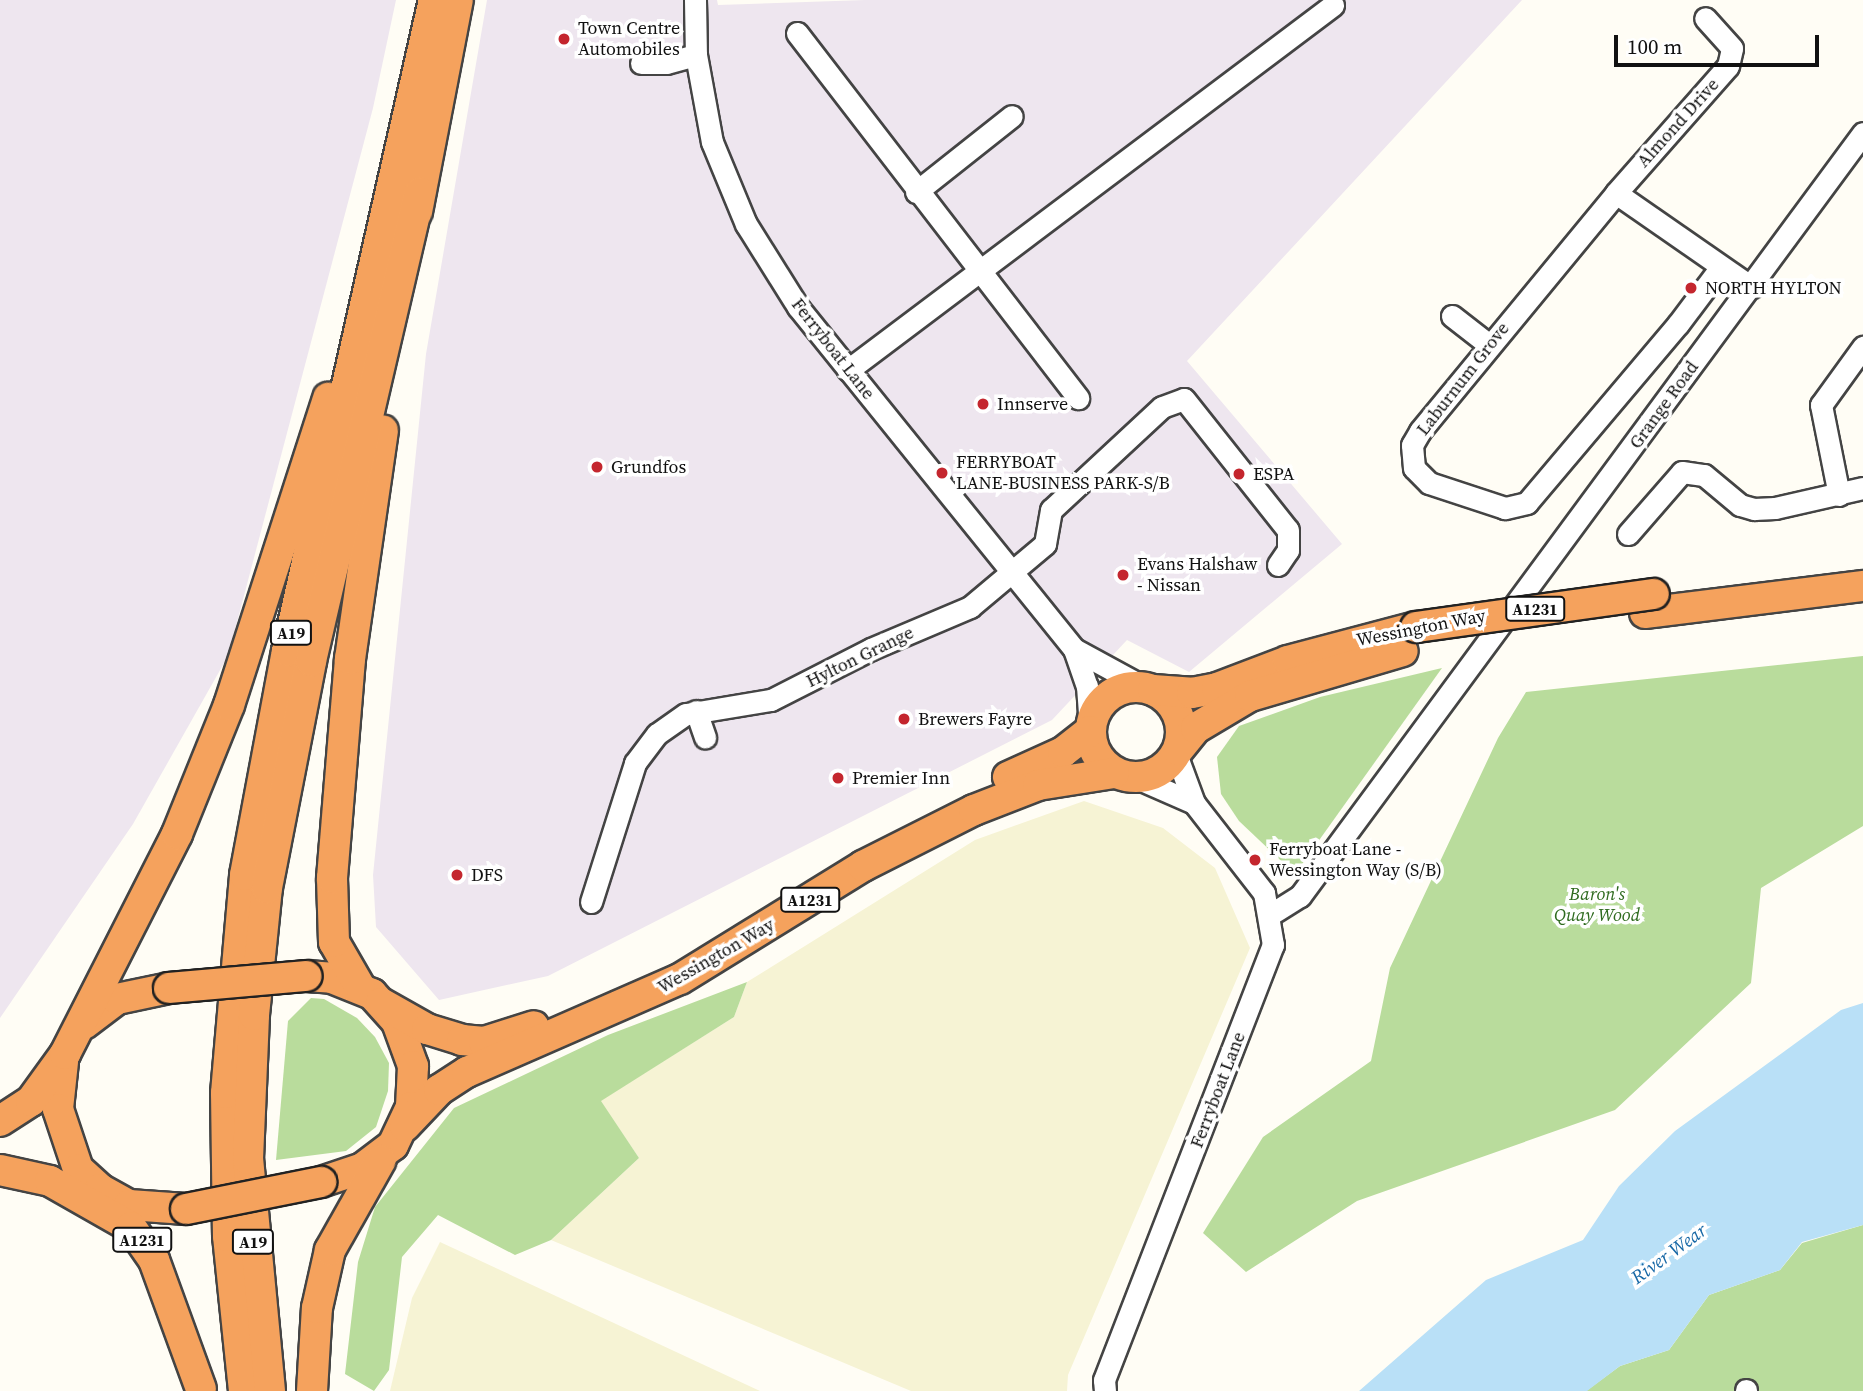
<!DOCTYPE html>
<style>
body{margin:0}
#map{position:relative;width:1863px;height:1391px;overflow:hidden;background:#fffdf5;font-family:"Source Serif 4",serif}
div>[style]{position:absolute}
.industrial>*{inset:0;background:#eee6ef}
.farmland>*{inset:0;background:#f6f3d4}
.forest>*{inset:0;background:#b9dc9c}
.water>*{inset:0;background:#b9e0f7}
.roads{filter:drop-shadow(2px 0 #444) drop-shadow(-2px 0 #444) drop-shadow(0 2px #444) drop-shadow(0 -2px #444)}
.minor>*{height:21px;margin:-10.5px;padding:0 10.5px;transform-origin:10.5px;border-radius:10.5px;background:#fff}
.highway>*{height:30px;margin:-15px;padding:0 15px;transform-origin:15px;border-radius:15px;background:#f5a25d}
.highway>.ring{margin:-15px;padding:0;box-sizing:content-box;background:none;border:30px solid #f5a25d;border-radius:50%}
.bridges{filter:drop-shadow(2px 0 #222) drop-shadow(-2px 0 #222) drop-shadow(0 2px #222) drop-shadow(0 -2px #222)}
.highway-bridge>*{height:30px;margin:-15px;padding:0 15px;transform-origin:15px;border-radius:15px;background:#f5a25d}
.dots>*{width:19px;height:19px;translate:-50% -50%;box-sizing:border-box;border:4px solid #fff;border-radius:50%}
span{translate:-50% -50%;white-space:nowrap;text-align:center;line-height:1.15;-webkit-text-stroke:7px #fff;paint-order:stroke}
.shield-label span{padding:2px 5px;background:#fff;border:2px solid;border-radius:5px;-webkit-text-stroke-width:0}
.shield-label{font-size:16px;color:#111;font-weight:700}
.poi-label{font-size:18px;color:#111}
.left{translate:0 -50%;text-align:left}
.street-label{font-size:18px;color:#111}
.park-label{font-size:18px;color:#2f6b1f;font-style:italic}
.water-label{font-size:19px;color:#1768a6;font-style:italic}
.scale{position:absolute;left:1614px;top:35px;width:205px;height:32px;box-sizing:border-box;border:4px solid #111;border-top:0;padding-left:9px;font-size:21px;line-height:24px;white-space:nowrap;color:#111;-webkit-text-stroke:5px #fff;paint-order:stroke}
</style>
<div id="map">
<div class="industrial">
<i style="clip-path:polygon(0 0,396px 0,373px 108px,228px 656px,133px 824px,0 1018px)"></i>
<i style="clip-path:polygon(487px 0,717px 0,718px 5px,865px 0,1522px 0,1187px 361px,1342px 544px,1189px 672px,1127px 640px,1052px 720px,548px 976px,439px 1000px,376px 927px,373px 875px,426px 354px)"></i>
</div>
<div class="farmland">
<i style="clip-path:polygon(1084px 801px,1163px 828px,1215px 868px,1250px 948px,1068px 1375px,1067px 1391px,911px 1391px,551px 1240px,639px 1158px,600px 1101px,734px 1017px,747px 982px,975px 840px)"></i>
<i style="clip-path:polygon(440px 1242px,760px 1391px,390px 1391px,412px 1298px)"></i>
</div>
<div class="forest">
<i style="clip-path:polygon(1863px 656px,1863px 826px,1761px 888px,1751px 983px,1615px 1110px,1357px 1201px,1246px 1272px,1203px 1233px,1263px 1137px,1371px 1061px,1390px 968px,1498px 738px,1526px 692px)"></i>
<i style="clip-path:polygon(1442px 668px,1295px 874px,1239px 821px,1221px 794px,1217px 757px,1239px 726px,1320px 697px)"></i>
<i style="clip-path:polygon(747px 982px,734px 1017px,601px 1101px,639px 1158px,551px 1240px,515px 1255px,438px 1215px,402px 1257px,389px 1370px,374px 1391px,345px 1374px,358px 1262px,375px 1207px,454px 1108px,608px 1035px)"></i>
<i style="clip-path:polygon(311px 998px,324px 999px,357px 1018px,375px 1037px,389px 1063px,388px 1091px,376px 1127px,346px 1151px,276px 1160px,288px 1021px)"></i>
<i style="clip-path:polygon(1863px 1225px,1863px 1391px,1586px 1391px,1620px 1366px,1669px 1350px,1709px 1295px,1780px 1270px,1802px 1243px)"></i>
</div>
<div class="water">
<i style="clip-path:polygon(1863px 1003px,1863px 1225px,1802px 1242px,1780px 1270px,1709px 1295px,1669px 1350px,1620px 1366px,1587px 1391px,1359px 1391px,1486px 1280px,1583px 1240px,1619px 1186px,1675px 1131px,1841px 1010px)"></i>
</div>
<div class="roads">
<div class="minor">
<i style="left:695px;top:0;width:55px;rotate:89deg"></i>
<i style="left:696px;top:55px;width:88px;rotate:79.6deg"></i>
<i style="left:712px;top:142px;width:89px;rotate:67.5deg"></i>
<i style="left:746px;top:224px;width:98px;rotate:57.9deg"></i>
<i style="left:798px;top:307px;width:439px;rotate:51.1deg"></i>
<i style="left:1074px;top:649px;width:80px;rotate:28.5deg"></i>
<i style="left:797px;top:33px;width:461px;rotate:52.4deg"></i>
<i style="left:641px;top:63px;width:25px"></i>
<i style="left:666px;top:63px;width:31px;rotate:-15deg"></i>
<i style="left:916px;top:192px;width:122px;rotate:-38.4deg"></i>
<i style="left:1616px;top:193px;width:169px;rotate:-48.6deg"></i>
<i style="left:1728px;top:66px;width:18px;rotate:-77deg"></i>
<i style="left:1732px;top:48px;width:40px;rotate:-132deg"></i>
<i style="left:1721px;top:267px;width:71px;rotate:127deg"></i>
<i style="left:1678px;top:324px;width:234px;rotate:130.2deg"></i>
<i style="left:1527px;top:503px;width:23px;rotate:167deg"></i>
<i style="left:1505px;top:508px;width:80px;rotate:-161.8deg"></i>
<i style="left:1429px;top:483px;width:21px;rotate:-135deg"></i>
<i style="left:1414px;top:468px;width:23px;rotate:-95deg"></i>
<i style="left:1412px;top:445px;width:16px;rotate:-60deg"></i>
<i style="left:1420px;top:431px;width:308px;rotate:-50.5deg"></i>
<i style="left:1616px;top:193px;width:165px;rotate:34.8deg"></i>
<i style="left:1452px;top:316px;width:46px;rotate:37.9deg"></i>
<i style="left:848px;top:370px;width:607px;rotate:-36.96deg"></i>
<i style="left:1839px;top:495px;width:92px;rotate:-101.3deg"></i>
<i style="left:1821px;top:405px;width:72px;rotate:-54.1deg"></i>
<i style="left:1628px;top:534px;width:82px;rotate:-48.9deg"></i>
<i style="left:1682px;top:472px;width:22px;rotate:8deg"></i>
<i style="left:1704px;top:475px;width:47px;rotate:39.8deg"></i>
<i style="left:1740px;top:505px;width:15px;rotate:16deg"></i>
<i style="left:1754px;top:509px;width:21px;rotate:-3deg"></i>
<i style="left:1775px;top:508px;width:90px;rotate:-12.8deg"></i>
<i style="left:1074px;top:649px;width:39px;rotate:71deg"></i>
<i style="left:1087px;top:686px;width:41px;rotate:85.8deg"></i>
<i style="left:696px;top:711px;width:28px;rotate:71deg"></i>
<i style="left:1137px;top:778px;width:62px;rotate:23.7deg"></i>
<i style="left:591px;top:902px;width:146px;rotate:-72.4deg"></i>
<i style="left:635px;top:763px;width:36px;rotate:-53deg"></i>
<i style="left:657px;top:734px;width:35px;rotate:-35deg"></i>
<i style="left:686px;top:714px;width:86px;rotate:-9.4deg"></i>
<i style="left:771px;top:700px;width:112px;rotate:-27deg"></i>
<i style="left:871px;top:649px;width:108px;rotate:-23deg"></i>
<i style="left:970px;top:607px;width:98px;rotate:-40deg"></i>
<i style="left:1045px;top:544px;width:35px;rotate:-80deg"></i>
<i style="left:1051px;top:510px;width:151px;rotate:-42.9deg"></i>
<i style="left:1162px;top:407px;width:23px;rotate:-20deg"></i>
<i style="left:1184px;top:399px;width:167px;rotate:51.6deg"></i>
<i style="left:1288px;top:530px;width:20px;rotate:90deg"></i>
<i style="left:1288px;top:550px;width:18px;rotate:124deg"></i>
<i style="left:1271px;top:914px;width:34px;rotate:-32deg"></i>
<i style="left:1300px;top:896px;width:948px;rotate:-53.58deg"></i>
<i style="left:1746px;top:1390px;width:1px;rotate:90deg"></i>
<i style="left:1105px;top:1391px;width:11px;rotate:-95deg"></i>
<i style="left:1104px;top:1380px;width:467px;rotate:-68.8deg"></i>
<i style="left:1273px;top:945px;width:53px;rotate:-99.8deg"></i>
<i style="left:1264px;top:893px;width:114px;rotate:-127.9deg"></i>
<i style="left:1194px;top:803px;width:52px;rotate:-110.2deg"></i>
</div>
<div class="highway">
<i style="left:417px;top:212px;width:216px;rotate:-79.1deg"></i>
<i style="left:1645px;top:613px;width:220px;rotate:-7.1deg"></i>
<i class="ring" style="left:1091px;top:687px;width:60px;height:60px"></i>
<i style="left:1153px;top:690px;width:39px;rotate:4deg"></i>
<i style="left:1192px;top:693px;width:25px;rotate:-11deg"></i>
<i style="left:1217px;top:688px;width:76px;rotate:-20.8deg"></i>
<i style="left:1288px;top:661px;width:132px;rotate:-14.9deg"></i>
<i style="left:1178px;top:750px;width:28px;rotate:-51deg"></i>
<i style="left:1196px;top:728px;width:63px;rotate:-30.7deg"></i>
<i style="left:1250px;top:696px;width:159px;rotate:-16.4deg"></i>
<i style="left:1008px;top:777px;width:60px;rotate:-24.4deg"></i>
<i style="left:1063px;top:752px;width:34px;rotate:-38deg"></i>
<i style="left:306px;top:976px;width:26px;rotate:4deg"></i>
<i style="left:332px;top:978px;width:43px;rotate:21.8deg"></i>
<i style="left:372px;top:994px;width:38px;rotate:48deg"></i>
<i style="left:397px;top:1022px;width:47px;rotate:70deg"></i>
<i style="left:413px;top:1066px;width:41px;rotate:92.8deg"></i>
<i style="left:411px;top:1107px;width:42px;rotate:115.3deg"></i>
<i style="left:393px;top:1145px;width:38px;rotate:143deg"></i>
<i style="left:363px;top:1168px;width:44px;rotate:161.6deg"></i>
<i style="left:360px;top:987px;width:52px;rotate:-120deg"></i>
<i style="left:334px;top:942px;width:64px;rotate:-91.8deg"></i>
<i style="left:332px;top:878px;width:220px;rotate:-85.3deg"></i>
<i style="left:350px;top:659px;width:231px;rotate:-81.8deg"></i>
<i style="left:381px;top:1003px;width:53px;rotate:29.5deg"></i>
<i style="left:427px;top:1029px;width:37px;rotate:17deg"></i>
<i style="left:462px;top:1040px;width:22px;rotate:5deg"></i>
<i style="left:484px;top:1042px;width:52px;rotate:-17.7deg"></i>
<i style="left:84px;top:1024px;width:41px;rotate:-37.1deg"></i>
<i style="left:117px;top:999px;width:53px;rotate:-11.9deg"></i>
<i style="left:63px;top:1062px;width:47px;rotate:96.1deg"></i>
<i style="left:58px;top:1109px;width:63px;rotate:71.6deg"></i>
<i style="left:78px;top:1169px;width:30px;rotate:42deg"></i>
<i style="left:100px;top:1189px;width:33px;rotate:29deg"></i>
<i style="left:129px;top:1205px;width:57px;rotate:4deg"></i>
<i style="left:0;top:1121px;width:37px;rotate:-33deg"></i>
<i style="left:31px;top:1101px;width:58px;rotate:-54.1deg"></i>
<i style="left:65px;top:1054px;width:247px;rotate:-63deg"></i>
<i style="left:177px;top:834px;width:139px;rotate:-68deg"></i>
<i style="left:229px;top:705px;width:323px;rotate:-72.1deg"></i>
<i style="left:405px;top:1126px;width:50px;rotate:-46.6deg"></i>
<i style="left:439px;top:1090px;width:33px;rotate:-33deg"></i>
<i style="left:467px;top:1072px;width:232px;rotate:-23.6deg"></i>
<i style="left:680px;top:979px;width:215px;rotate:-31.7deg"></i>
<i style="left:863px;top:866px;width:124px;rotate:-26.8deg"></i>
<i style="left:974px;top:810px;width:69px;rotate:-21.3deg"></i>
<i style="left:1038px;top:785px;width:77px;rotate:-9deg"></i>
<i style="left:0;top:1170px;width:51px;rotate:12.4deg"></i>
<i style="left:50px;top:1181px;width:93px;rotate:29.6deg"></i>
<i style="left:131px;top:1227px;width:40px;rotate:55.1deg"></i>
<i style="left:154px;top:1260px;width:137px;rotate:70deg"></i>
<i style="left:244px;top:1391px;width:156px;rotate:-95.9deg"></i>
<i style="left:228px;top:1236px;width:143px;rotate:-90.8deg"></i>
<i style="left:226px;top:1093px;width:219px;rotate:-85deg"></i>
<i style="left:245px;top:875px;width:228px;rotate:-79.4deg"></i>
<i style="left:287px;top:651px;width:667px;rotate:-77.28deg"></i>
<i style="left:270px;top:1391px;width:233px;rotate:-95.4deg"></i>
<i style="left:248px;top:1159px;width:144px;rotate:-87.6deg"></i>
<i style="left:254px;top:1015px;width:128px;rotate:-84.2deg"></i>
<i style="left:267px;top:888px;width:231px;rotate:-79deg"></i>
<i style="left:311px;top:661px;width:481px;rotate:-76.9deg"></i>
<i style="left:312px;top:1391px;width:83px;rotate:-86.6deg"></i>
<i style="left:317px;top:1308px;width:59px;rotate:-77.4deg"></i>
<i style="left:330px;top:1250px;width:103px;rotate:-60.5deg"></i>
</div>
</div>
<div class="bridges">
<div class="highway-bridge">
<i style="left:1416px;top:627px;width:240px;rotate:-7.9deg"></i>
<i style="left:169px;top:988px;width:138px;rotate:-5deg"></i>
<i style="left:186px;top:1209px;width:138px;rotate:-11.3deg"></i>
</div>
</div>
<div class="dots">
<i style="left:564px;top:39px;background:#c4262e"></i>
<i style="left:1691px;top:288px;background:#c4262e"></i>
<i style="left:983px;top:404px;background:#c4262e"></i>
<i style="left:597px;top:467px;background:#c4262e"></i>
<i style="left:942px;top:473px;background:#c4262e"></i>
<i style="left:1239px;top:474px;background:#c4262e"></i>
<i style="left:1123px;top:575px;background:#c4262e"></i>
<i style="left:904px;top:719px;background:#c4262e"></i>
<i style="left:838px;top:778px;background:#c4262e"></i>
<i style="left:1255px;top:860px;background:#c4262e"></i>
<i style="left:457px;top:875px;background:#c4262e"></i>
</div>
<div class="shield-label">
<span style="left:1535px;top:609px">A1231</span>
<span style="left:291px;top:633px">A19</span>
<span style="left:810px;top:900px">A1231</span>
<span style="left:142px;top:1240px">A1231</span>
<span style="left:253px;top:1242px">A19</span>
</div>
<div class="poi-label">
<span class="left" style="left:578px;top:39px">Town Centre<br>Automobiles</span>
<span class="left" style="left:1705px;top:288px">NORTH HYLTON</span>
<span class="left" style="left:997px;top:404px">Innserve</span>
<span class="left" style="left:956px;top:473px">FERRYBOAT<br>LANE-BUSINESS PARK-S/B</span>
<span class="left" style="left:611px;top:467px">Grundfos</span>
<span class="left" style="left:1253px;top:474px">ESPA</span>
<span class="left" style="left:1137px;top:575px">Evans Halshaw<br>- Nissan</span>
<span class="left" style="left:918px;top:719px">Brewers Fayre</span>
<span class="left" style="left:852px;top:778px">Premier Inn</span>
<span class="left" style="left:1269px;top:860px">Ferryboat Lane -<br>Wessington Way (S/B)</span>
<span class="left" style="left:471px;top:875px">DFS</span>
</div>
<div class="street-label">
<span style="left:1678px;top:123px;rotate:-48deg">Almond Drive</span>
<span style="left:833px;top:349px;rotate:52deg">Ferryboat Lane</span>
<span style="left:1463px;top:379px;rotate:-52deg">Laburnum Grove</span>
<span style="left:1664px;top:405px;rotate:-54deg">Grange Road</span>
<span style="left:1421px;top:628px;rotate:-11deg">Wessington Way</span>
<span style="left:860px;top:657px;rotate:-26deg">Hylton Grange</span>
<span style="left:716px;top:956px;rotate:-30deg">Wessington Way</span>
<span style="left:1218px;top:1090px;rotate:-69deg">Ferryboat Lane</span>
</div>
<div class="park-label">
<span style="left:1597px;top:905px">Baron's<br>Quay Wood</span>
</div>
<div class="water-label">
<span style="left:1669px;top:1254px;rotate:-36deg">River Wear</span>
</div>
<div class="scale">100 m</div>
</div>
